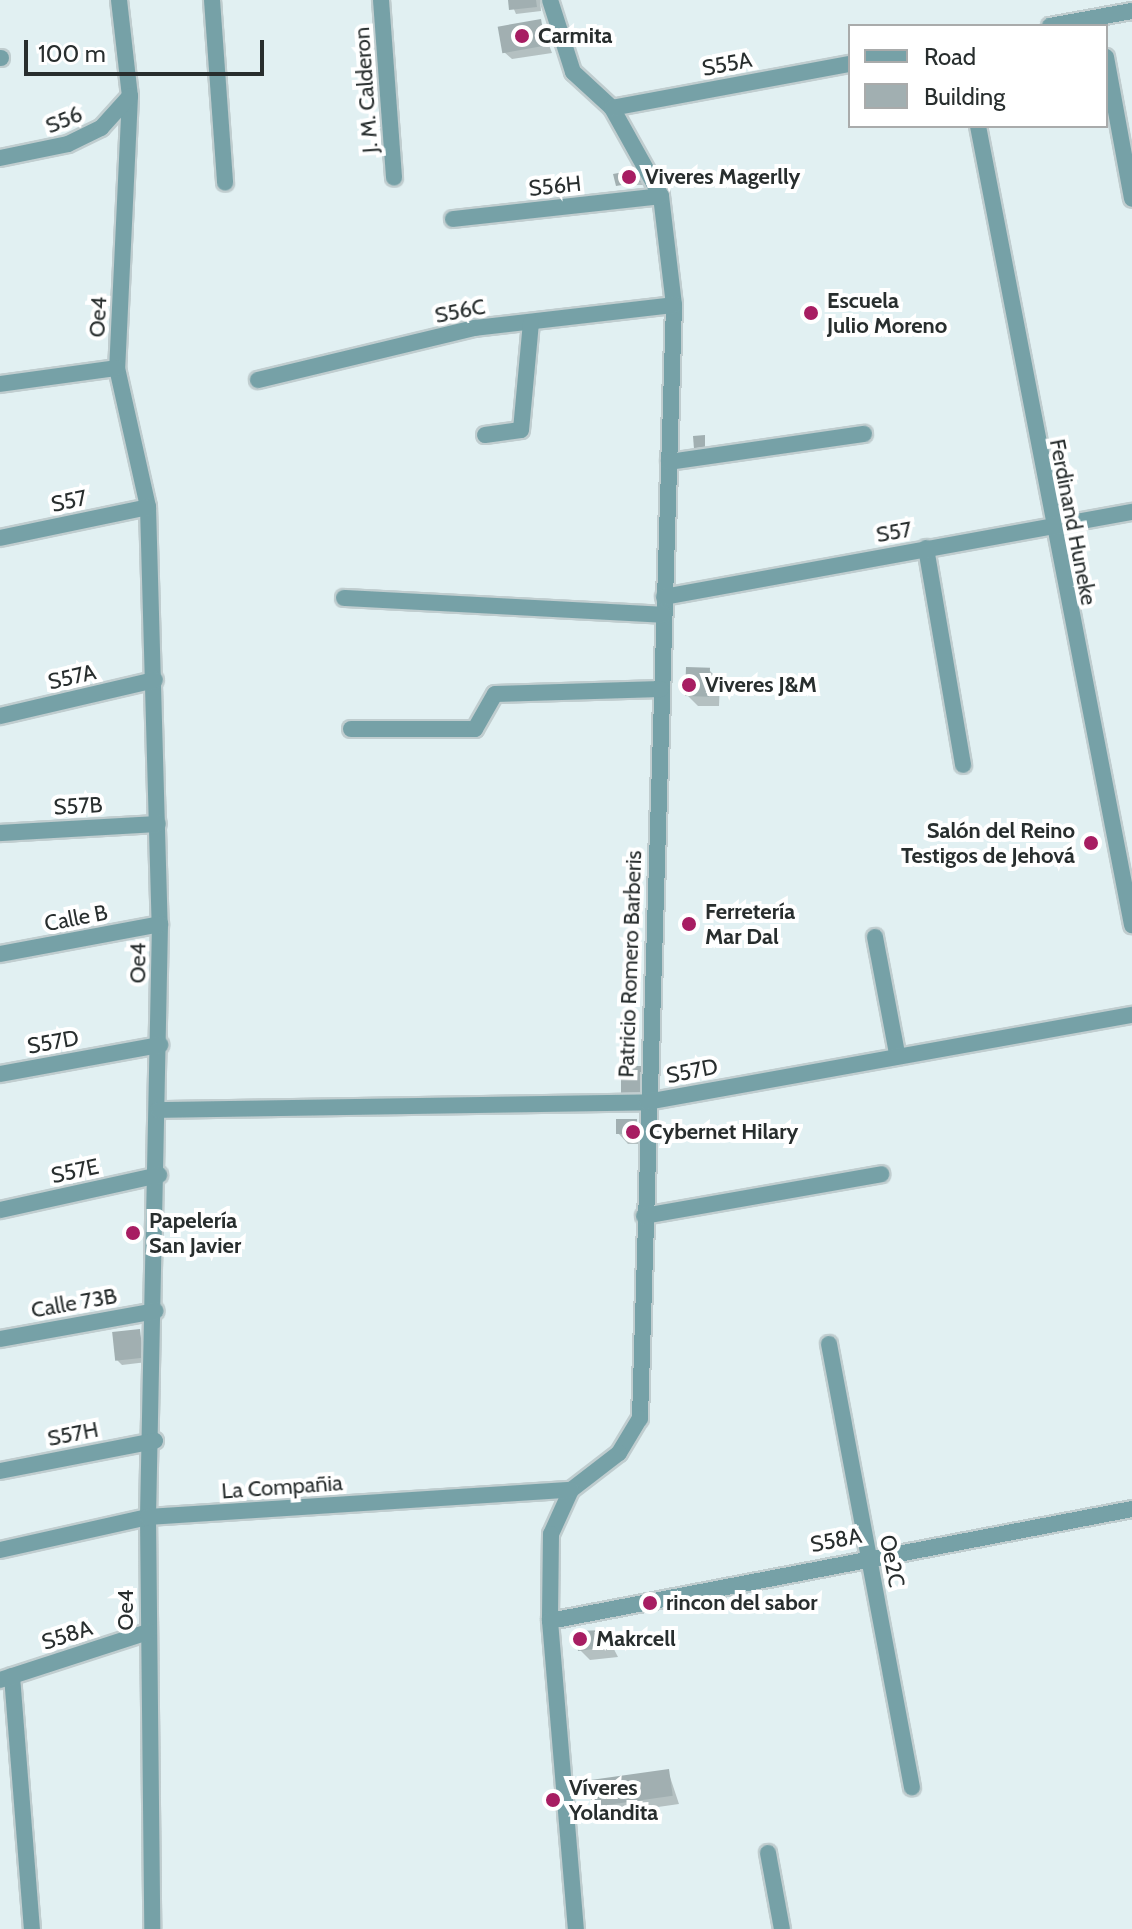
<!DOCTYPE html>
<meta charset="utf-8">
<style>
body{margin:0}
#map{position:relative;width:1132px;height:1929px;overflow:hidden;background:#e1f0f2;font-family:Cabin,sans-serif}
div>[style]{position:absolute}
.shadow>*{inset:0;background:#0003}
.building>*{inset:0;background:#a1afb1;transform-origin:0 0}
.roads{filter:drop-shadow(2px 0 #c0cdcf) drop-shadow(-2px 0 #c0cdcf) drop-shadow(0 2px #c0cdcf) drop-shadow(0 -2px #c0cdcf)}
.minor>*{height:16px;margin:-8px;padding:0 8px;transform-origin:8px;border-radius:8px;background:#76a1a7}
.dots>*{width:22px;height:22px;translate:-50% -50%;box-sizing:border-box;border:4px solid #fff;border-radius:50%}
span{translate:-50% -50%;white-space:nowrap;text-align:center;line-height:1.15;-webkit-text-stroke:8px #fff;paint-order:stroke}
.poi-label{font-size:22px;color:#282e2e;font-weight:700}
.left{translate:0 -50%;text-align:left}
.right{translate:-100% -50%;text-align:right}
.street-label{font-size:22px;color:#282e2e}
.legend{position:absolute;left:848px;top:24px;width:260px;height:104px;box-sizing:border-box;background:#fff;border:2px solid #a9abab;margin:0;padding:10px 14px;list-style:none;font-size:24px;color:#282e2e}
.legend li{display:flex;align-items:center;gap:16px;height:40px}
.legend b{width:40px;border:2px solid #a9abab}
.scale{position:absolute;left:24px;top:40px;width:240px;height:36px;box-sizing:border-box;border:4px solid #282e2e;border-top:0;padding-left:10px;font-size:24px;line-height:28px;white-space:nowrap;color:#282e2e;-webkit-text-stroke:6px #fff;paint-order:stroke}
</style>
<div id="map">
<div class="shadow">
<i style="clip-path:polygon(510px 0,540px 0,541px 11px,516px 14px)"></i>
<i style="clip-path:polygon(540px 21px,552px 53px,512px 59px,504px 52px)"></i>
<i style="clip-path:polygon(639px 171px,649px 185px,617px 185px)"></i>
<i style="clip-path:polygon(709px 670px,720px 681px,719px 706px,698px 706px,687px 695px)"></i>
<i style="clip-path:polygon(640px 1068px,651px 1079px,650px 1105px,633px 1104px)"></i>
<i style="clip-path:polygon(636px 1121px,647px 1132px,647px 1144px,628px 1144px,618px 1133px)"></i>
<i style="clip-path:polygon(130px 1231px,137px 1230px,140px 1238px,132px 1238px)"></i>
<i style="clip-path:polygon(139px 1332px,147px 1362px,122px 1365px,117px 1360px)"></i>
<i style="clip-path:polygon(605px 1632px,618px 1657px,590px 1660px,580px 1650px)"></i>
<i style="clip-path:polygon(668px 1771px,679px 1804px,602px 1815px,595px 1807px)"></i>
</div>
<div class="building">
<i style="clip-path:polygon(508px 0,536px 0,537px 7px,509px 10px)"></i>
<i style="left:541px;top:19px;width:27px;height:44px;rotate:80deg"></i>
<i style="clip-path:polygon(640px 169px,646px 181px,616px 186px,613px 174px)"></i>
<i style="clip-path:polygon(705px 435px,705px 449px,694px 449px,693px 436px)"></i>
<i style="left:686px;top:667px;width:24px;height:29px;rotate:2deg"></i>
<i style="left:681px;top:916px;width:16px;height:15px"></i>
<i style="left:621px;top:1066px;width:20px;height:29px"></i>
<i style="left:616px;top:1119px;width:21px;height:15px"></i>
<i style="left:140px;top:1329px;width:29px;height:28px;rotate:84deg"></i>
<i style="clip-path:polygon(606px 1630px,608px 1647px,578px 1651px,575px 1631px)"></i>
<i style="left:669px;top:1769px;width:27px;height:81px;rotate:82deg"></i>
</div>
<div class="roads">
<div class="minor">
<i style="left:119px;top:0;width:97px;rotate:83.5deg"></i>
<i style="left:130px;top:96px;width:272px;rotate:92.7deg"></i>
<i style="left:117px;top:368px;width:142px;rotate:77.4deg"></i>
<i style="left:148px;top:507px;width:417px;rotate:88.4deg"></i>
<i style="left:160px;top:924px;width:593px;rotate:91.16deg"></i>
<i style="left:148px;top:1517px;width:412px;rotate:89.4deg"></i>
<i style="left:212px;top:0;width:183px;rotate:85.9deg"></i>
<i style="left:381px;top:0;width:178px;rotate:85.8deg"></i>
<i style="left:550px;top:0;width:76px;rotate:72.3deg"></i>
<i style="left:573px;top:72px;width:53px;rotate:42.7deg"></i>
<i style="left:612px;top:108px;width:101px;rotate:60.9deg"></i>
<i style="left:661px;top:196px;width:110px;rotate:83.2deg"></i>
<i style="left:674px;top:305px;width:1114px;rotate:91.75deg"></i>
<i style="left:640px;top:1418px;width:41px;rotate:121deg"></i>
<i style="left:619px;top:1453px;width:61px;rotate:142.4deg"></i>
<i style="left:571px;top:1490px;width:48px;rotate:114.4deg"></i>
<i style="left:551px;top:1534px;width:87px;rotate:90.7deg"></i>
<i style="left:550px;top:1621px;width:309px;rotate:85.2deg"></i>
<i style="left:1050px;top:26px;width:83px;rotate:-10.4deg"></i>
<i style="left:1106px;top:57px;width:144px;rotate:79.6deg"></i>
<i style="left:0;top:58px;width:1px"></i>
<i style="left:612px;top:108px;width:242px;rotate:-10.5deg"></i>
<i style="left:978px;top:126px;width:814px;rotate:79.09deg"></i>
<i style="left:0;top:158px;width:69px;rotate:-11.6deg"></i>
<i style="left:68px;top:144px;width:37px;rotate:-26deg"></i>
<i style="left:101px;top:128px;width:43px;rotate:-47.8deg"></i>
<i style="left:453px;top:219px;width:209px;rotate:-6.3deg"></i>
<i style="left:258px;top:380px;width:223px;rotate:-13.5deg"></i>
<i style="left:475px;top:328px;width:200px;rotate:-6.6deg"></i>
<i style="left:0;top:384px;width:118px;rotate:-7.8deg"></i>
<i style="left:485px;top:435px;width:36px;rotate:-8deg"></i>
<i style="left:521px;top:430px;width:108px;rotate:-84.7deg"></i>
<i style="left:669px;top:462px;width:197px;rotate:-8.2deg"></i>
<i style="left:0;top:538px;width:151px;rotate:-11.8deg"></i>
<i style="left:926px;top:548px;width:220px;rotate:80.3deg"></i>
<i style="left:664px;top:597px;width:476px;rotate:-10.3deg"></i>
<i style="left:344px;top:598px;width:320px;rotate:3deg"></i>
<i style="left:0;top:716px;width:159px;rotate:-13.1deg"></i>
<i style="left:351px;top:729px;width:124px"></i>
<i style="left:475px;top:729px;width:40px;rotate:-60.3deg"></i>
<i style="left:495px;top:694px;width:166px;rotate:-1.7deg"></i>
<i style="left:0;top:833px;width:158px;rotate:-3.3deg"></i>
<i style="left:875px;top:937px;width:118px;rotate:79.3deg"></i>
<i style="left:0;top:954px;width:163px;rotate:-10.6deg"></i>
<i style="left:0;top:1074px;width:163px;rotate:-10.3deg"></i>
<i style="left:159px;top:1110px;width:488px;rotate:-0.9deg"></i>
<i style="left:647px;top:1102px;width:493px;rotate:-10.2deg"></i>
<i style="left:0;top:1210px;width:163px;rotate:-12.4deg"></i>
<i style="left:644px;top:1216px;width:241px;rotate:-10deg"></i>
<i style="left:0;top:1339px;width:158px;rotate:-10.2deg"></i>
<i style="left:829px;top:1344px;width:451px;rotate:79.4deg"></i>
<i style="left:0;top:1471px;width:158px;rotate:-11deg"></i>
<i style="left:0;top:1550px;width:152px;rotate:-12.6deg"></i>
<i style="left:148px;top:1517px;width:424px;rotate:-3.7deg"></i>
<i style="left:550px;top:1621px;width:593px;rotate:-10.89deg"></i>
<i style="left:12px;top:1676px;width:254px;rotate:85.5deg"></i>
<i style="left:0;top:1680px;width:156px;rotate:-18deg"></i>
<i style="left:768px;top:1853px;width:77px;rotate:79.6deg"></i>
</div>
</div>
<div class="dots">
<i style="left:522px;top:36px;background:#a71d62"></i>
<i style="left:629px;top:177px;background:#a71d62"></i>
<i style="left:811px;top:313px;background:#a71d62"></i>
<i style="left:689px;top:685px;background:#a71d62"></i>
<i style="left:1091px;top:843px;background:#a71d62"></i>
<i style="left:689px;top:924px;background:#a71d62"></i>
<i style="left:633px;top:1132px;background:#a71d62"></i>
<i style="left:133px;top:1233px;background:#a71d62"></i>
<i style="left:650px;top:1603px;background:#a71d62"></i>
<i style="left:580px;top:1639px;background:#a71d62"></i>
<i style="left:553px;top:1800px;background:#a71d62"></i>
</div>
<div class="poi-label">
<span class="left" style="left:538px;top:36px">Carmita</span>
<span class="left" style="left:645px;top:177px">Viveres Magerlly</span>
<span class="left" style="left:827px;top:313px">Escuela<br>Julio Moreno</span>
<span class="left" style="left:705px;top:685px">Viveres J&amp;M</span>
<span class="right" style="left:1075px;top:843px">Salón del Reino<br>Testigos de Jehová</span>
<span class="left" style="left:705px;top:924px">Ferretería<br>Mar Dal</span>
<span class="left" style="left:649px;top:1132px">Cybernet Hilary</span>
<span class="left" style="left:149px;top:1233px">Papelería<br>San Javier</span>
<span class="left" style="left:666px;top:1603px">rincon del sabor</span>
<span class="left" style="left:596px;top:1639px">Makrcell</span>
<span class="left" style="left:569px;top:1800px">Víveres<br>Yolandita</span>
</div>
<div class="street-label">
<span style="left:727px;top:64px;rotate:-11deg">S55A</span>
<span style="left:366px;top:90px;rotate:-94deg">J. M. Calderon</span>
<span style="left:64px;top:120px;rotate:-22deg">S56</span>
<span style="left:555px;top:186px;rotate:-6deg">S56H</span>
<span style="left:460px;top:311px;rotate:-11deg">S56C</span>
<span style="left:98px;top:317px;rotate:-87deg">Oe4</span>
<span style="left:69px;top:501px;rotate:-12deg">S57</span>
<span style="left:1073px;top:522px;rotate:79deg">Ferdinand Huneke</span>
<span style="left:894px;top:532px;rotate:-10deg">S57</span>
<span style="left:72px;top:677px;rotate:-13deg">S57A</span>
<span style="left:78px;top:806px;rotate:-3deg">S57B</span>
<span style="left:76px;top:918px;rotate:-11deg">Calle B</span>
<span style="left:138px;top:963px;rotate:-90deg">Oe4</span>
<span style="left:630px;top:964px;rotate:-88deg">Patricio Romero Barberis</span>
<span style="left:53px;top:1042px;rotate:-10deg">S57D</span>
<span style="left:692px;top:1071px;rotate:-11deg">S57D</span>
<span style="left:75px;top:1171px;rotate:-12deg">S57E</span>
<span style="left:74px;top:1303px;rotate:-10deg">Calle 73B</span>
<span style="left:73px;top:1434px;rotate:-11deg">S57H</span>
<span style="left:282px;top:1487px;rotate:-4deg">La Compañia</span>
<span style="left:836px;top:1540px;rotate:-11deg">S58A</span>
<span style="left:892px;top:1561px;rotate:79deg">Oe2C</span>
<span style="left:126px;top:1610px;rotate:-90deg">Oe4</span>
<span style="left:67px;top:1635px;rotate:-18deg">S58A</span>
</div>
<ul class="legend">
<li><b style="height:10px;background:#76a1a7"></b>Road</li>
<li><b style="height:22px;background:#a1afb1"></b>Building</li>
</ul>
<div class="scale">100 m</div>
</div>
